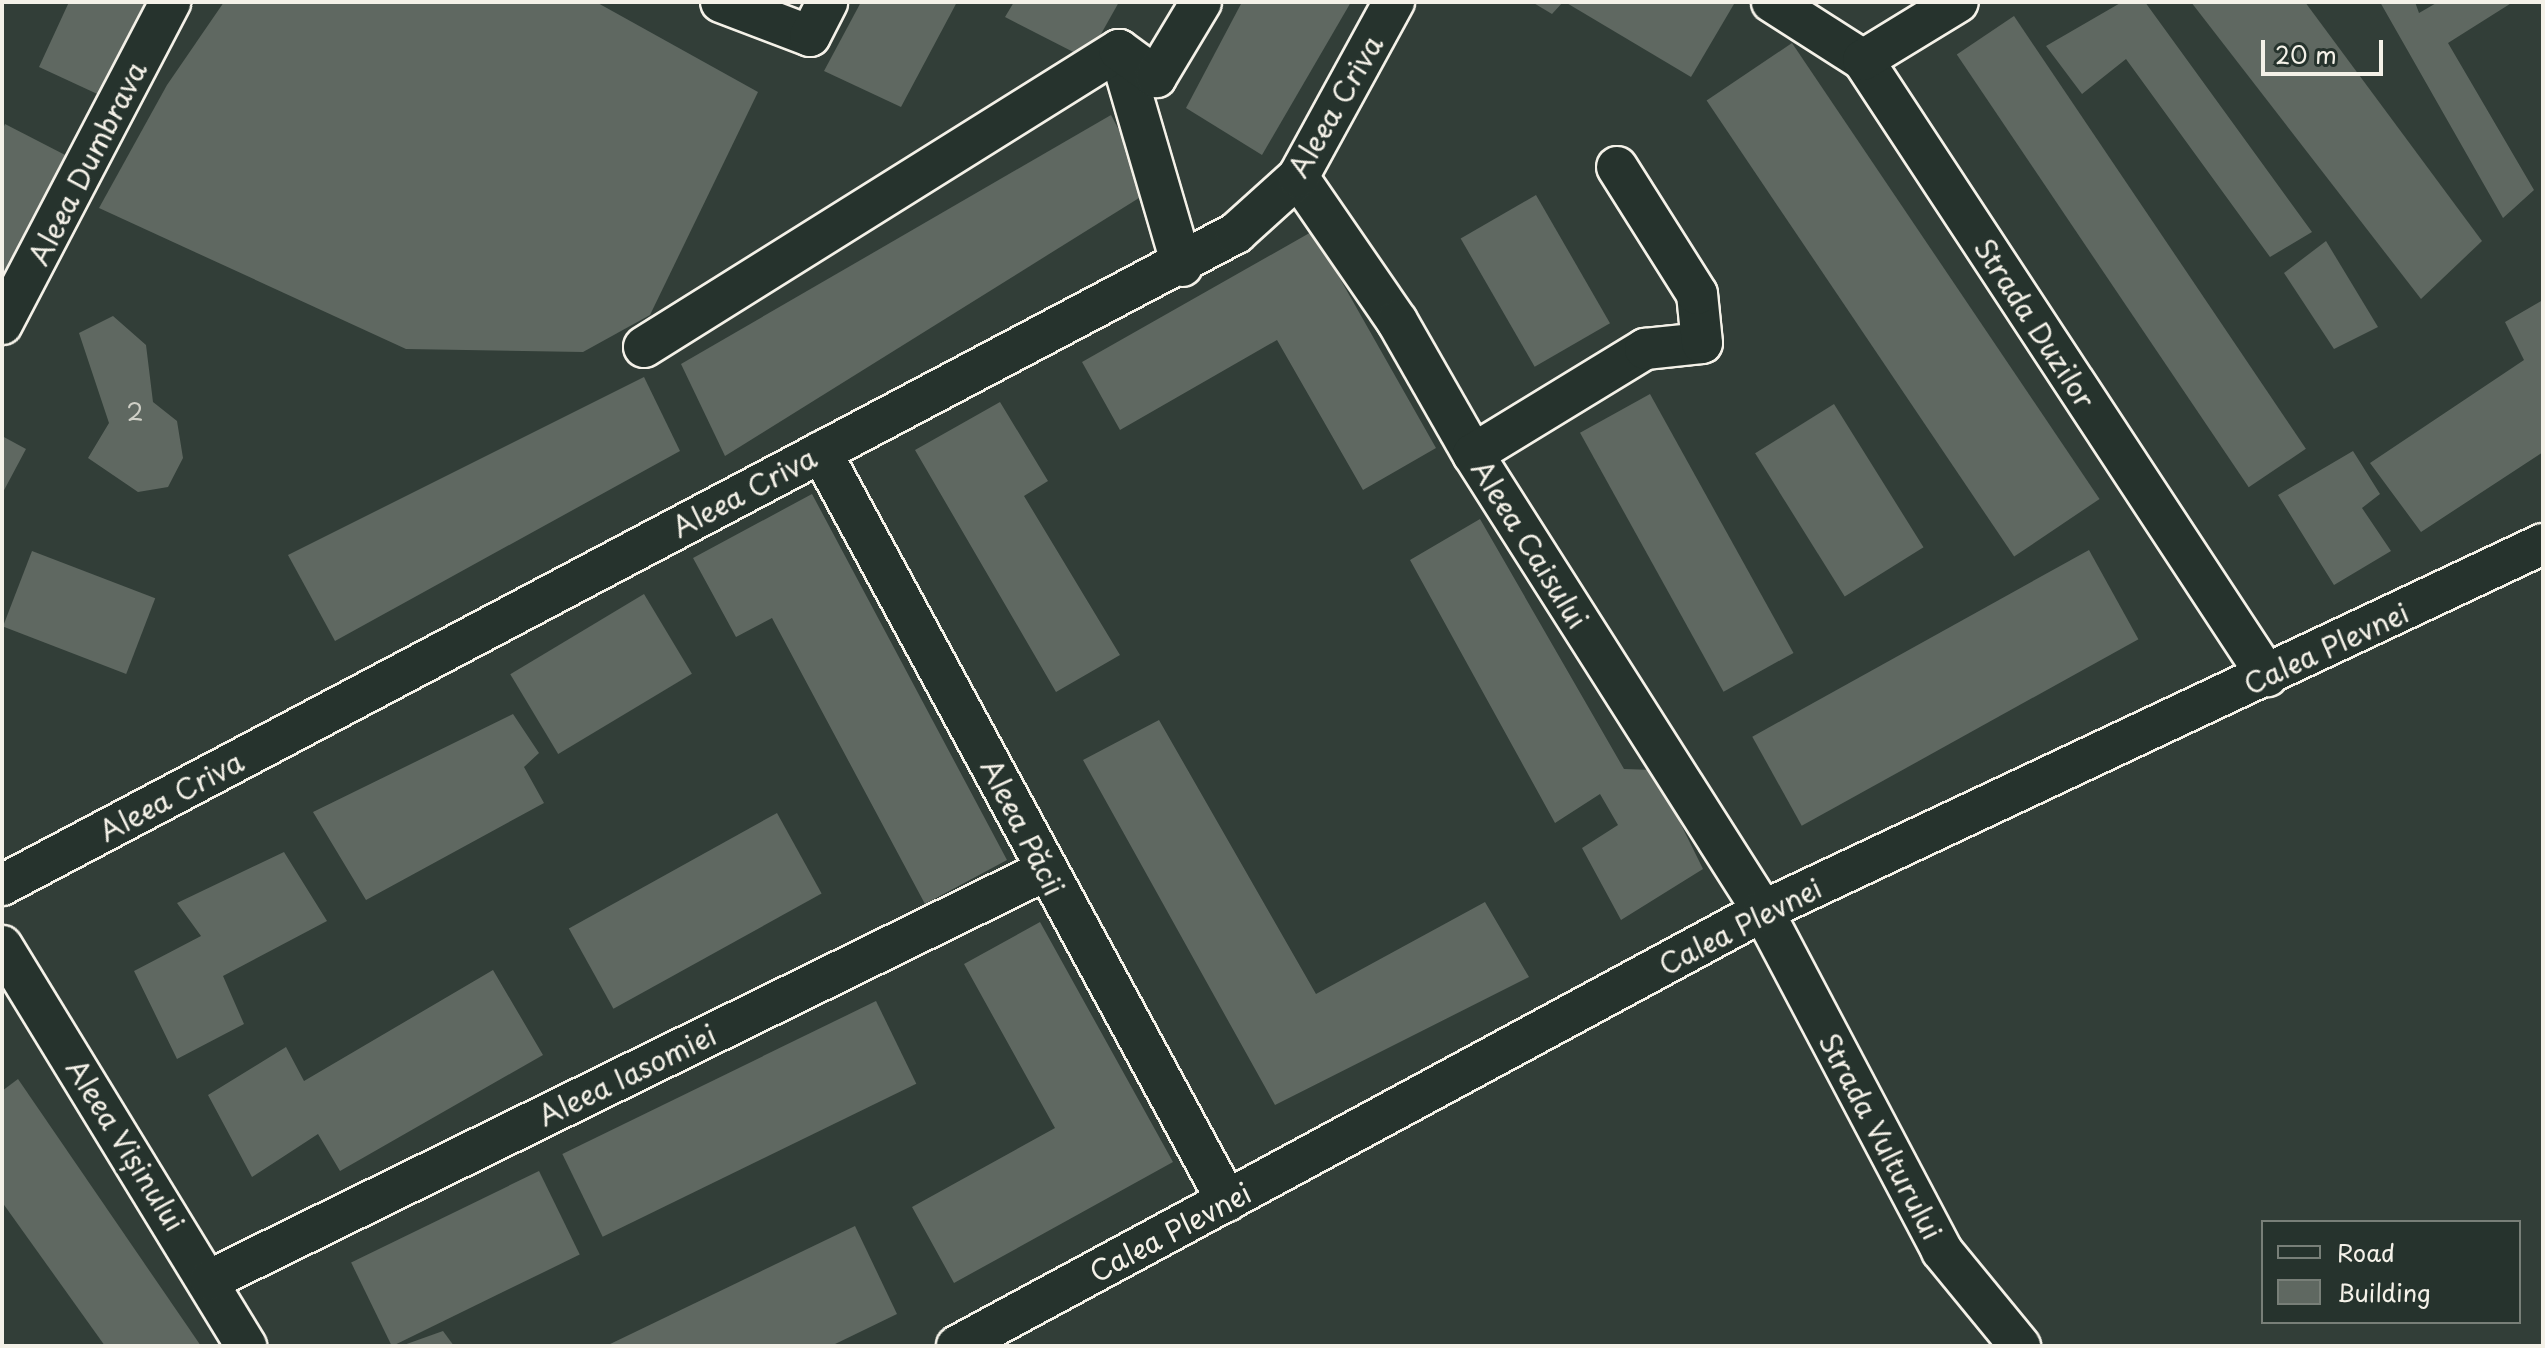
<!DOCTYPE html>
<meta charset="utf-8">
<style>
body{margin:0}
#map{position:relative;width:2545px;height:1348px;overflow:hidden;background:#323e38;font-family:"Playpen Sans",sans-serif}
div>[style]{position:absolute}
.building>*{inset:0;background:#5f6861;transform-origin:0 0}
.roads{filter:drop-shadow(2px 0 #f4f1e8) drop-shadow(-2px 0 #f4f1e8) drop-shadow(0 2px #f4f1e8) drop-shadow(0 -2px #f4f1e8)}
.minor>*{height:40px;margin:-20px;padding:0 20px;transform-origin:20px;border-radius:20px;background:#26332d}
span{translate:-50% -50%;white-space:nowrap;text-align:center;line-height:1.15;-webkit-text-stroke:7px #26332d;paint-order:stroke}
.number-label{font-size:24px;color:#cfcfc6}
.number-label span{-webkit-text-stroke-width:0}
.street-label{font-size:28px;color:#f4f1e8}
.frame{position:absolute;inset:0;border:4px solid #f4f1e8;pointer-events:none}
.legend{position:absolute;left:2261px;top:1220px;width:260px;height:104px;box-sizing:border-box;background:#26332d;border:2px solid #787f78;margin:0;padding:10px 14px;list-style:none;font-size:24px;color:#f4f1e8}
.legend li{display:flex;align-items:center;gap:16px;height:40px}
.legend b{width:40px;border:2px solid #787f78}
.scale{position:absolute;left:2261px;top:40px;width:122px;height:36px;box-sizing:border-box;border:4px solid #f4f1e8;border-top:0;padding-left:10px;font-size:24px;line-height:28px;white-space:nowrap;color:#f4f1e8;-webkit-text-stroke:6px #26332d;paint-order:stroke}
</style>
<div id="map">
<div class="building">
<i style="clip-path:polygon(69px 2px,151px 2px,106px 98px,39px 67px)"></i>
<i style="clip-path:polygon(224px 2px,596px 2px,758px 92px,650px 315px,583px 352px,406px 349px,99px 208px,167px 85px)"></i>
<i style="clip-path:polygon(861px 2px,957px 2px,901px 107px,824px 71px)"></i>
<i style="clip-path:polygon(1014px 2px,1119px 2px,1087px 59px,1005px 17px)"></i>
<i style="clip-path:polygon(1242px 2px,1351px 2px,1262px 155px,1186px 108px)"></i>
<i style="clip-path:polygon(1532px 2px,1563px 2px,1552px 14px)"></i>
<i style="clip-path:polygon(1565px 2px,1730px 2px,1734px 4px,1691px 77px)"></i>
<i style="clip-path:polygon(2122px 2px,2145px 2px,2312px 232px,2270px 257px,2126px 59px,2082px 94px,2046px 46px)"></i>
<i style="clip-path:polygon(2191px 2px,2305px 2px,2482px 241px,2421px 299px)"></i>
<i style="clip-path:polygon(2380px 2px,2415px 2px,2419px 13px,2438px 2px,2513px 2px,2448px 43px,2534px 190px,2503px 218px)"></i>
<i style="left:2014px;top:16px;width:522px;height:69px;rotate:56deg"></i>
<i style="left:1792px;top:43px;width:550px;height:103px;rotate:56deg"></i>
<i style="clip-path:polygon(1111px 115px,1142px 173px,1139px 198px,725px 456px,681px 364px)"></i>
<i style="clip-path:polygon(5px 124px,71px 158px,2px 292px,2px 131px)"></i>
<i style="left:1536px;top:195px;width:148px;height:87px;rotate:60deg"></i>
<i style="clip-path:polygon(1313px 231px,1436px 448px,1363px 490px,1277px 340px,1120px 430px,1082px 362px)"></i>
<i style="clip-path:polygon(2326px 241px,2378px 327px,2334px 349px,2284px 273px)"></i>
<i style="clip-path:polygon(2543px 300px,2543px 452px,2421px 532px,2370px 463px,2524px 360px,2505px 322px)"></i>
<i style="clip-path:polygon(113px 316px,146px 345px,153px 402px,177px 421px,183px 458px,168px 487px,138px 492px,88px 458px,109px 423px,79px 333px)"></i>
<i style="clip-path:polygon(644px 377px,680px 451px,335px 641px,288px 555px)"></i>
<i style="left:1650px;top:394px;width:296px;height:80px;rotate:61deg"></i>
<i style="clip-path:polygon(1000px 402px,1048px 481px,1024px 496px,1120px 655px,1056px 692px,915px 450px)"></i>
<i style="left:1834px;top:404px;width:169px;height:93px;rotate:58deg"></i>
<i style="clip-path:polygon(2px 436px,26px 449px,2px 494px)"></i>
<i style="clip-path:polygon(2353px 451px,2380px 494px,2362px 508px,2391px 551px,2334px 585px,2278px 495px)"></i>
<i style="clip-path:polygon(812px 494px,1007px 860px,925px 904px,772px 618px,736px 637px,693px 558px)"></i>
<i style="clip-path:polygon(1480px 519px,1624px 769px,1654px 770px,1703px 869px,1621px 920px,1582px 848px,1618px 825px,1600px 794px,1555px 823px,1410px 560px)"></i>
<i style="left:2089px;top:550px;width:102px;height:385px;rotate:61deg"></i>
<i style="left:32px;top:551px;width:132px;height:81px;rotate:21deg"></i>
<i style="left:644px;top:594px;width:93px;height:156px;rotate:59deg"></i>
<i style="clip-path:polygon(513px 714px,539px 753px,524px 767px,544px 803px,366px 900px,313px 812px)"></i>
<i style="clip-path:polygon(1159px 720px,1316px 994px,1485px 902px,1529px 977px,1275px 1105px,1083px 760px)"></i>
<i style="left:777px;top:813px;width:92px;height:238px;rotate:61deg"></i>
<i style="clip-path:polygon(284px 852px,327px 921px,223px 976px,244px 1024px,177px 1059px,134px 971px,201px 936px,177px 903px)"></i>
<i style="clip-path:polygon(1040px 922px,1173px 1162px,954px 1283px,912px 1207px,1055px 1128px,964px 964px)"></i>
<i style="clip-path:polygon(493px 970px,543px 1055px,340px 1171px,318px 1134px,252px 1177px,208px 1095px,286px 1047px,304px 1081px)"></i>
<i style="left:876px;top:1001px;width:92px;height:349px;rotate:64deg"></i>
<i style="clip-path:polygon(18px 1079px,201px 1346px,105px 1346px,2px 1202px,2px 1091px)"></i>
<i style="left:539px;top:1171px;width:93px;height:209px;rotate:64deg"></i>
<i style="clip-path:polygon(855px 1226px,897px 1314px,831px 1346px,606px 1346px)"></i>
<i style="clip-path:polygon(443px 1331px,454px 1346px,401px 1346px)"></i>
</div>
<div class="roads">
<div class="minor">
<i style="left:721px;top:2px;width:95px;rotate:20.9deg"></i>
<i style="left:810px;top:36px;width:38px;rotate:-63deg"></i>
<i style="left:1772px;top:2px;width:108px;rotate:32.5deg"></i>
<i style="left:1863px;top:60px;width:737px;rotate:56.74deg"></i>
<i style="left:1119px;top:50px;width:225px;rotate:73.7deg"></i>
<i style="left:1863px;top:60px;width:111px;rotate:-31.4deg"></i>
<i style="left:1298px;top:177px;width:175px;rotate:55.5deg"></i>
<i style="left:1397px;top:321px;width:153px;rotate:60.3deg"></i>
<i style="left:1473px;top:454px;width:541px;rotate:57.6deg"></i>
<i style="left:1763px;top:911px;width:384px;rotate:62.2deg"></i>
<i style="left:1942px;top:1251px;width:123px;rotate:50.6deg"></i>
<i style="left:2px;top:324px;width:363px;rotate:-62.4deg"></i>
<i style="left:644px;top:347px;width:560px;rotate:-32.02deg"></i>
<i style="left:1119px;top:50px;width:46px;rotate:36.1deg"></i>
<i style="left:1156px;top:77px;width:87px;rotate:-59deg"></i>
<i style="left:821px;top:452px;width:852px;rotate:61.54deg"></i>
<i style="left:1473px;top:454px;width:202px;rotate:-31.4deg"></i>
<i style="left:1645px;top:349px;width:57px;rotate:-6deg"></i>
<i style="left:1702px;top:343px;width:49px;rotate:-95.8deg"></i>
<i style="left:1697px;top:294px;width:150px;rotate:-122.2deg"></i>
<i style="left:2px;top:885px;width:1396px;rotate:-27.85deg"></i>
<i style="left:1236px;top:233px;width:84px;rotate:-42.1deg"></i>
<i style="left:1298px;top:177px;width:200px;rotate:-61.3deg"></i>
<i style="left:2px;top:946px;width:469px;rotate:58.6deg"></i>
<i style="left:210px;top:1280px;width:929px;rotate:-26.12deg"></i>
<i style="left:957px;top:1346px;width:916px;rotate:-28.36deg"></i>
<i style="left:1763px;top:911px;width:862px;rotate:-25.2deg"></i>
</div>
</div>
<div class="number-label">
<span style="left:135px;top:412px">2</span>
</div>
<div class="street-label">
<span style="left:1335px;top:106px;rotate:-60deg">Aleea Criva</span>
<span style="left:87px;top:163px;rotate:-63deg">Aleea Dumbrava</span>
<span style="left:2035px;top:323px;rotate:57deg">Strada Duzilor</span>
<span style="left:744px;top:492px;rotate:-28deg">Aleea Criva</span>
<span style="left:1530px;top:544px;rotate:58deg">Aleea Caisului</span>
<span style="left:2326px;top:648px;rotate:-25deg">Calea Plevnei</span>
<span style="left:171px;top:796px;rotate:-28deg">Aleea Criva</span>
<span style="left:1023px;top:827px;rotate:63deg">Aleea Păcii</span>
<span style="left:1740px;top:926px;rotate:-27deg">Calea Plevnei</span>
<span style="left:627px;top:1075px;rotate:-26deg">Aleea Iasomiei</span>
<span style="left:1881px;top:1136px;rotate:62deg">Strada Vulturului</span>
<span style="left:126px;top:1145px;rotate:58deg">Aleea Vișinului</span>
<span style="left:1170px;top:1232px;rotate:-28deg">Calea Plevnei</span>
</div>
<div class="frame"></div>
<ul class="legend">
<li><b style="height:10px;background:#26332d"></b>Road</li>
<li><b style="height:22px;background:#5f6861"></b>Building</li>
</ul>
<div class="scale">20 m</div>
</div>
